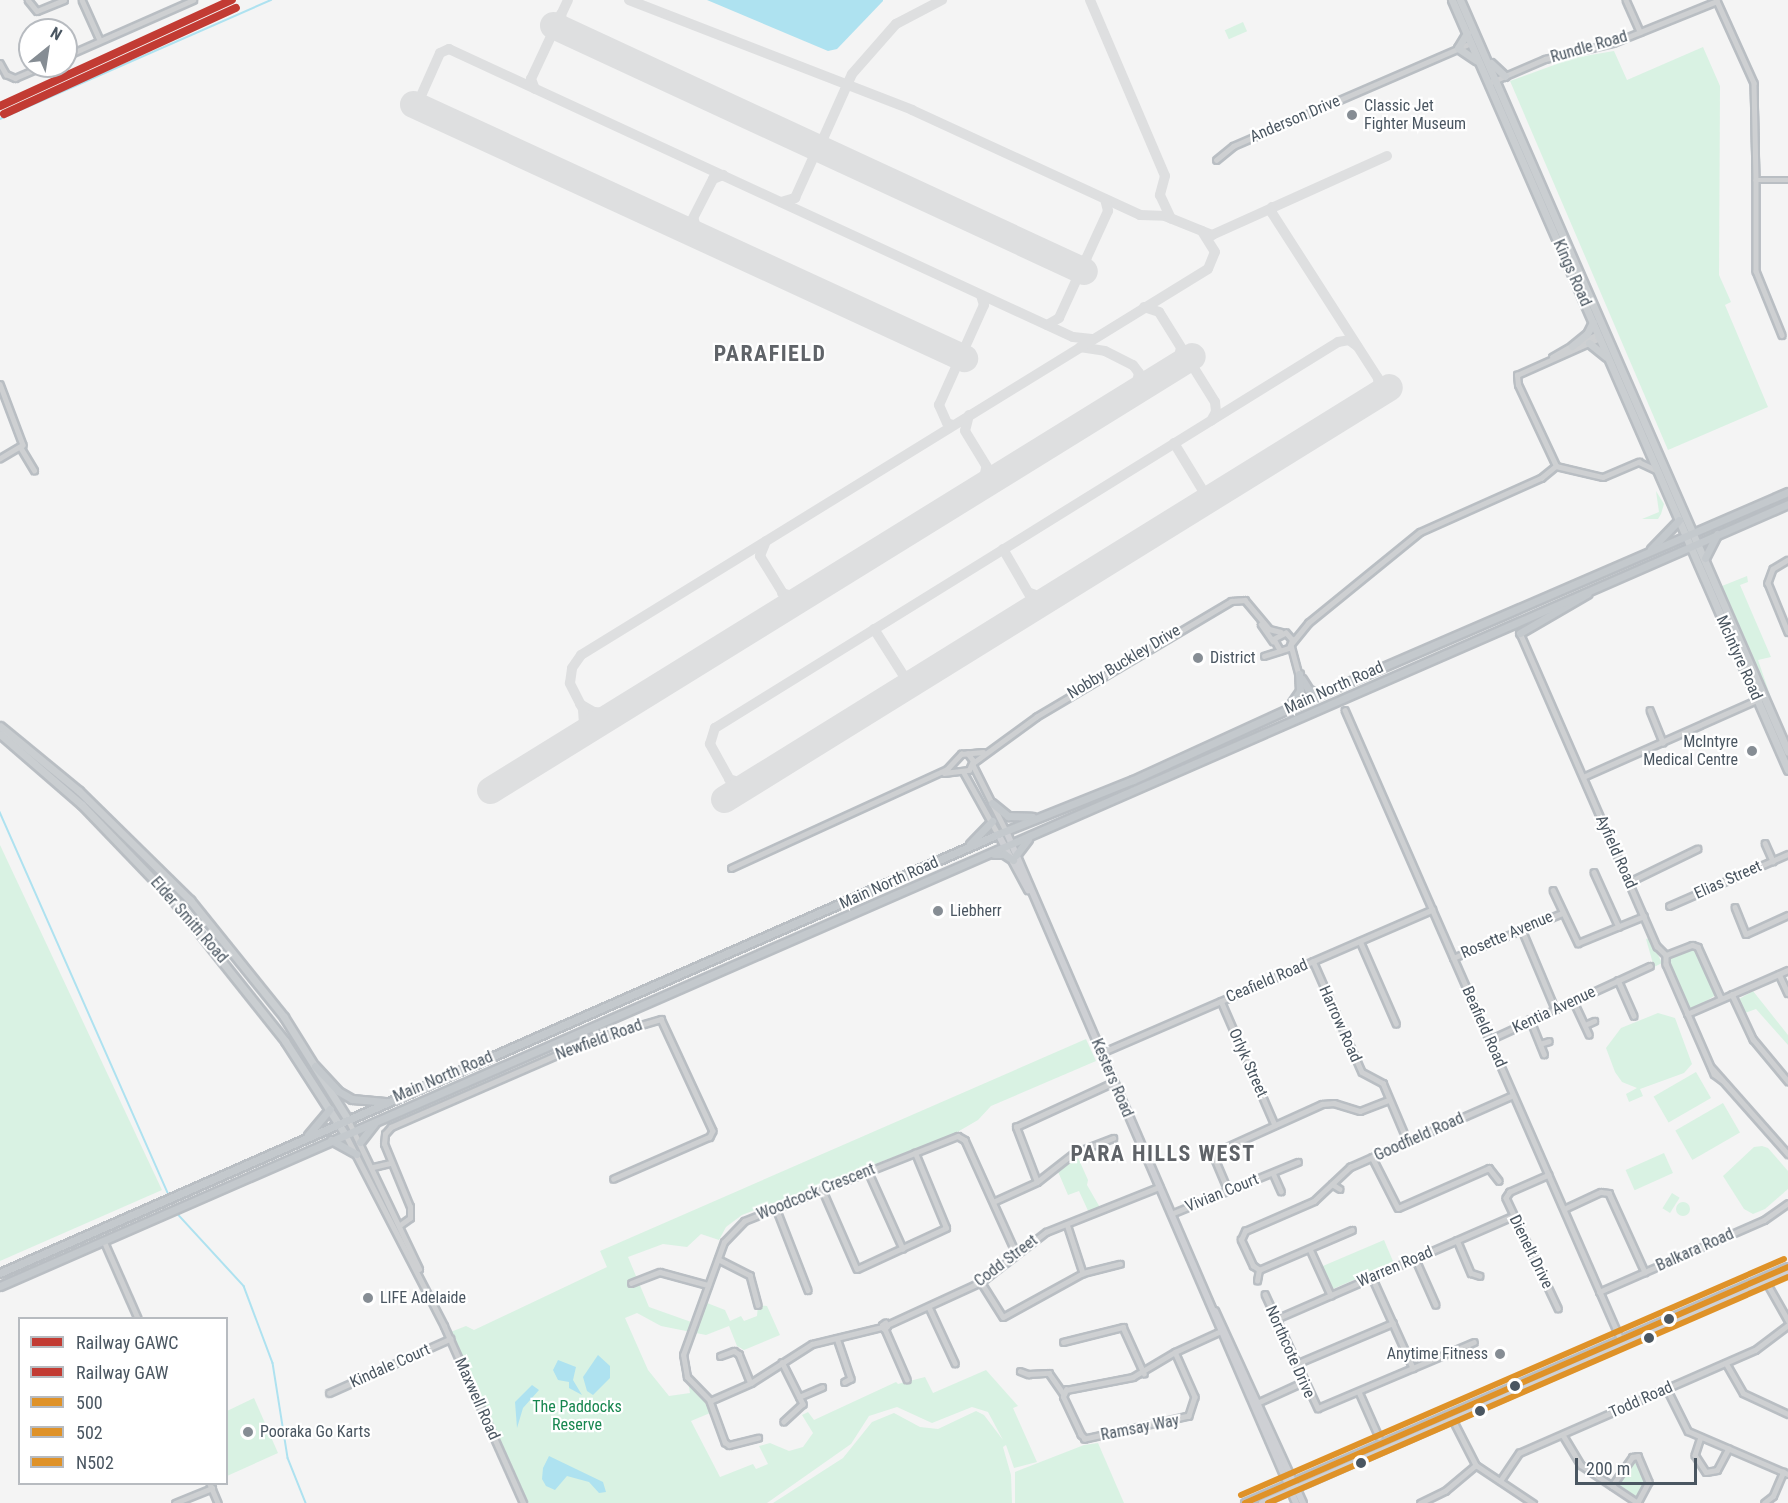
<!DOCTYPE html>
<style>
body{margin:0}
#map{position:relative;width:1788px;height:1503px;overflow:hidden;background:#f4f4f4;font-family:"Roboto Condensed",sans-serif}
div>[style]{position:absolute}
.green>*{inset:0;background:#d9f2e3;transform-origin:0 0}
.round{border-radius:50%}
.water>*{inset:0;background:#aee2f0}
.stream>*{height:1.5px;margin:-0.75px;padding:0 0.75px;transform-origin:0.75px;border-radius:0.75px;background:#aee2f0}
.taxiway>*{height:10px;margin:-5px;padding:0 5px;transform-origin:5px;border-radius:5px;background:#dedfe0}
.runway>*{height:27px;margin:-13.5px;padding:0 13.5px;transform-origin:13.5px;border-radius:13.5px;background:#dedfe0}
.roads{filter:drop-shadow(2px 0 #b9bec3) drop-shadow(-2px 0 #b9bec3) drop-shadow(0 2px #b9bec3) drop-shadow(0 -2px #b9bec3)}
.minor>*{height:4.5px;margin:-2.25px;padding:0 2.25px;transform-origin:2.25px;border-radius:2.25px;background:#ced0d2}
.tertiary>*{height:5px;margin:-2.5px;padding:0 2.5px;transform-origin:2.5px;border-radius:2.5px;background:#ced0d2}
.secondary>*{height:6px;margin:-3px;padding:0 3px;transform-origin:3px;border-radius:3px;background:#ced0d4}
.primary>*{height:7px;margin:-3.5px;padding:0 3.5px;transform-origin:3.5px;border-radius:3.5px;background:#caced1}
.trunk>*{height:7px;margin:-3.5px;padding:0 3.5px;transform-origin:3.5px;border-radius:3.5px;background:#c4c9cd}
.bus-1>*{height:6px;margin:-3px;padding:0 3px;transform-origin:3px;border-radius:3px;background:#df9228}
.bus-2>*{height:6px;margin:-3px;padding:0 3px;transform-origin:3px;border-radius:3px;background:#df9228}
.bus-3>*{height:6px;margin:-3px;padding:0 3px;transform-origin:3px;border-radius:3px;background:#df9228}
.rail-1>*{height:8px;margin:-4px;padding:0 4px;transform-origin:4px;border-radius:4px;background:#c23b33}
.rail-2>*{height:8px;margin:-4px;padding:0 4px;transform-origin:4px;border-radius:4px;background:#c23b33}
.dots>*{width:16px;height:16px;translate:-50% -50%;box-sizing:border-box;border:3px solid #fff;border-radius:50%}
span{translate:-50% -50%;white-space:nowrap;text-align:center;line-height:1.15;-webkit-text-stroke:4.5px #fff;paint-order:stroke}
.street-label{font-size:16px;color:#4a5661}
.poi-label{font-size:16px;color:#4a5661}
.left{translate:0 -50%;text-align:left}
.right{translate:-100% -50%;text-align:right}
.park-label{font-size:16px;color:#17864f}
.district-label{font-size:22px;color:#5f6368;font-weight:700;letter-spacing:1.5px}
.legend{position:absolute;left:18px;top:1317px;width:210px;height:168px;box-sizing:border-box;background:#fff;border:2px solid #b7bbc0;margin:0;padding:8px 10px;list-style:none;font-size:18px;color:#4a5661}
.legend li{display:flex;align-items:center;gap:12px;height:30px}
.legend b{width:30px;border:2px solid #b7bbc0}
.north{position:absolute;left:18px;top:18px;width:60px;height:60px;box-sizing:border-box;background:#fff;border:2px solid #b7bbc0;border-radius:50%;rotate:30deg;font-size:16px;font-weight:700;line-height:24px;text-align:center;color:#4a5661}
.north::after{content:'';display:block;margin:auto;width:21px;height:27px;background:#868d94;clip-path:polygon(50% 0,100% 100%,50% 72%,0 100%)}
.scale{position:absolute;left:1575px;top:1458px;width:122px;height:27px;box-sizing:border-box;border:3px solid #4a5661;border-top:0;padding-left:8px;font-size:18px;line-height:21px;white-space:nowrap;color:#4a5661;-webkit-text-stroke:4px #fff;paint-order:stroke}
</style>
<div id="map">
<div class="green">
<i style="left:1243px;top:22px;width:10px;height:20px;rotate:66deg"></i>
<i style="clip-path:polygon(1703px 47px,1720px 86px,1719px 275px,1731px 302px,1725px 305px,1768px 407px,1668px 450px,1510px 81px,1573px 58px,1614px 51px,1627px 80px)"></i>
<i style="clip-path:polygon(1656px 491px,1664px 504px,1661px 514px,1658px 519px,1642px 519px,1659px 512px)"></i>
<i style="clip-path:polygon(1747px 576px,1748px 582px,1740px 585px,1771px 657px,1758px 660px,1771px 698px,1722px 586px)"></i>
<i style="clip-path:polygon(0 845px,162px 1190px,0 1261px)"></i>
<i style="clip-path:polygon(1650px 938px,1662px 963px,1654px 967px,1646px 939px)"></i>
<i style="clip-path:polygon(1695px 948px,1716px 995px,1693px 1009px,1688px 1008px,1667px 961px,1671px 956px)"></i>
<i style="clip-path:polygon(1753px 991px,1788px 1035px,1788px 1045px,1756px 1009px,1745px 1013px,1739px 999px)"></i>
<i style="clip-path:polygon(1658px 1013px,1675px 1018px,1692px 1064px,1684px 1073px,1640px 1089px,1643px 1096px,1629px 1102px,1626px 1094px,1637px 1088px,1622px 1082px,1615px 1072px,1606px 1048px,1621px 1028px)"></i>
<i style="clip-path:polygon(1086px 1039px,1096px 1061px,991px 1106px,978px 1120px,954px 1134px,742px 1215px,726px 1227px,719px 1240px,701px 1234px,687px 1247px,663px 1244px,628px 1257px,649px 1307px,694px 1323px,702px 1301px,725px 1310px,730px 1321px,741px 1316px,744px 1321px,757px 1316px,758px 1305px,767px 1306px,780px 1335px,744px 1350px,737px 1346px,729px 1326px,706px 1335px,661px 1326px,637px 1313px,625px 1318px,648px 1370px,669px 1396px,690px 1393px,688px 1381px,707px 1403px,710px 1413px,691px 1421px,720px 1477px,753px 1464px,756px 1469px,768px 1464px,759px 1446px,770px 1443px,789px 1451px,803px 1447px,813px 1433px,802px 1415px,808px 1412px,814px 1420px,896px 1382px,898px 1384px,925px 1377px,933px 1393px,986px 1370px,1018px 1406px,1013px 1408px,1037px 1462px,1014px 1468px,1006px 1445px,1003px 1447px,1011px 1475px,1012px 1503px,773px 1503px,843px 1458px,872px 1422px,894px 1413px,920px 1427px,938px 1429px,976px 1411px,984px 1415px,1003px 1440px,988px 1412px,972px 1407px,932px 1423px,897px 1407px,869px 1416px,851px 1444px,767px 1503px,523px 1503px,448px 1333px,466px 1326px,474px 1330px,607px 1267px,600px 1251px)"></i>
<i style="left:1696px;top:1072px;width:30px;height:49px;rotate:60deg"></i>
<i style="left:1723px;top:1103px;width:34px;height:55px;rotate:60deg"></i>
<i style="clip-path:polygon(1762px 1146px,1768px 1148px,1788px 1171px,1788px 1189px,1765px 1209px,1753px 1214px,1744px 1209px,1723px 1176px,1754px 1147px)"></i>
<i style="clip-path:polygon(1076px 1153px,1088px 1180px,1087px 1185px,1102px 1211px,1090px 1215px,1079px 1191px,1068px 1195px,1056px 1167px)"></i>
<i style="left:1664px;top:1153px;width:22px;height:42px;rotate:66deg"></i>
<i style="left:1672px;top:1193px;width:9px;height:18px;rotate:32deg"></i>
<i class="round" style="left:1676px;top:1202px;width:14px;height:14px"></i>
<i style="left:1384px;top:1240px;width:25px;height:67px;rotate:67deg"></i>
<i style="clip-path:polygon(254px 1398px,278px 1453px,227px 1476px,227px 1411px)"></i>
<i style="clip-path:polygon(1098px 1443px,1124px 1503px,1015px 1503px,1015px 1472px,1084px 1445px)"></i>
<i style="clip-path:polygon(1634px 1460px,1646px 1483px,1637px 1498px,1618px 1485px)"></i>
</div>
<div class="water">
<i style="clip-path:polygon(707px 0,883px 0,883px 1px,837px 49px,828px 51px)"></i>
<i style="clip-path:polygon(598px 1355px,610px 1366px,610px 1378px,593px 1395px,587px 1391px,583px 1377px)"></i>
<i style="clip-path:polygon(558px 1360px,576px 1367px,573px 1380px,582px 1395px,569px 1388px,569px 1382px,558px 1380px,553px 1370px)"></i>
<i style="clip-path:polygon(532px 1385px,539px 1390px,523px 1408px,517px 1428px,515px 1402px)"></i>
<i style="clip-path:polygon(549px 1456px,603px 1482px,606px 1492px,599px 1493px,589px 1482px,567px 1476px,555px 1490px,546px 1486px,542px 1479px,543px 1468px)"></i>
</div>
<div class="stream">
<i style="left:0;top:119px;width:296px;rotate:-23.7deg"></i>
<i style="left:0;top:812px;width:419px;rotate:66.2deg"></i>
<i style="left:175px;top:1211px;width:102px;rotate:47.4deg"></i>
<i style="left:244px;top:1286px;width:82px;rotate:69.4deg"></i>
<i style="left:273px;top:1363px;width:96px;rotate:81deg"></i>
<i style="left:288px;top:1458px;width:48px;rotate:68.2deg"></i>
</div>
<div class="taxiway">
<i style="left:629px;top:0;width:304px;rotate:21.2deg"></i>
<i style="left:912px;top:110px;width:251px;rotate:24.7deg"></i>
<i style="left:1140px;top:215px;width:25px;rotate:2deg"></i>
<i style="left:1165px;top:216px;width:51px;rotate:22deg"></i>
<i style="left:1212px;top:235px;width:192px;rotate:-24.3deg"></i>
<i style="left:1090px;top:0;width:191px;rotate:66.9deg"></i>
<i style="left:1165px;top:176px;width:20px;rotate:105deg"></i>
<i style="left:1160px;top:195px;width:26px;rotate:65deg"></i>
<i style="left:561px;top:14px;width:14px;rotate:82deg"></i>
<i style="left:563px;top:28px;width:25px;rotate:29deg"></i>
<i style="left:535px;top:89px;width:11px;rotate:-112deg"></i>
<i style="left:531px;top:79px;width:87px;rotate:-64.9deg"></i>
<i style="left:440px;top:116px;width:18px;rotate:-151deg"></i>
<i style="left:424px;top:107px;width:10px;rotate:-114deg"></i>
<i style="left:420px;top:98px;width:49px;rotate:-66deg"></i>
<i style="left:440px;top:53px;width:10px;rotate:-24deg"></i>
<i style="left:449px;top:49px;width:687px;rotate:24.78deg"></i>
<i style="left:1073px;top:337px;width:19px;rotate:6deg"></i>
<i style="left:847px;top:161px;width:22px;rotate:-153deg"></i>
<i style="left:827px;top:151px;width:11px;rotate:-117deg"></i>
<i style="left:822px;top:141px;width:73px;rotate:-65.9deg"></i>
<i style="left:852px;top:74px;width:67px;rotate:-48.7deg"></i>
<i style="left:896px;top:24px;width:52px;rotate:-27.6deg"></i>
<i style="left:781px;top:202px;width:15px;rotate:-16deg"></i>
<i style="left:795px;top:198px;width:46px;rotate:-65.7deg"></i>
<i style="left:814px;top:156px;width:12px;rotate:-110deg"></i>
<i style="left:810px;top:145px;width:22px;rotate:-153deg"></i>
<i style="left:1272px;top:207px;width:6px;rotate:90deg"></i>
<i style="left:1272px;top:213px;width:209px;rotate:57.3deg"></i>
<i style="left:661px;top:218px;width:22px;rotate:22deg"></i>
<i style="left:681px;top:226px;width:9px;rotate:-13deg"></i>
<i style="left:690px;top:224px;width:51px;rotate:-62.9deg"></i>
<i style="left:713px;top:179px;width:11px;rotate:-22deg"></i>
<i style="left:694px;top:220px;width:13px;rotate:77deg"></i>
<i style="left:697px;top:233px;width:23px;rotate:29deg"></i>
<i style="left:1057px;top:258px;width:19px;rotate:21deg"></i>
<i style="left:1075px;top:265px;width:13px;rotate:-29deg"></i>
<i style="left:1144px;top:307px;width:16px;rotate:18deg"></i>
<i style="left:1159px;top:312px;width:106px;rotate:58.1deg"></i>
<i style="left:1215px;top:402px;width:10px;rotate:84deg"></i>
<i style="left:1216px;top:412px;width:10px;rotate:119deg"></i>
<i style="left:1047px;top:325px;width:14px;rotate:-30deg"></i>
<i style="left:1059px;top:318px;width:118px;rotate:-65.4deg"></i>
<i style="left:1108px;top:211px;width:12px;rotate:-104deg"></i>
<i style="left:937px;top:346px;width:18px;rotate:29deg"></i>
<i style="left:953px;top:355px;width:12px;rotate:76deg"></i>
<i style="left:1080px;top:347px;width:25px;rotate:9deg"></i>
<i style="left:1105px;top:351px;width:31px;rotate:27deg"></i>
<i style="left:1133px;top:365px;width:10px;rotate:53deg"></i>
<i style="left:1139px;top:373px;width:17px;rotate:103deg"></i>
<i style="left:1135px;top:390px;width:40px;rotate:147.1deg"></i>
<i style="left:1147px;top:384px;width:36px;rotate:-34deg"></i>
<i style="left:1177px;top:364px;width:16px;rotate:-76deg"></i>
<i style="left:1374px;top:396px;width:9px;rotate:-58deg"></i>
<i style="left:1379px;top:388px;width:10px;rotate:-96deg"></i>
<i style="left:969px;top:415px;width:16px;rotate:104deg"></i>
<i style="left:965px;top:431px;width:48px;rotate:58.6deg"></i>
<i style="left:990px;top:472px;width:11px;rotate:5deg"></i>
<i style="left:1001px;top:473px;width:45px;rotate:-30.5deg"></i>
<i style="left:953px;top:425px;width:6px;rotate:-162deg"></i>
<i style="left:947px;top:423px;width:20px;rotate:-114deg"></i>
<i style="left:939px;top:405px;width:110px;rotate:-65.8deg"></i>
<i style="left:984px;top:305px;width:10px;rotate:-107deg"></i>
<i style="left:1174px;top:443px;width:66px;rotate:58.7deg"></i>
<i style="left:945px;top:508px;width:45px;rotate:-32.3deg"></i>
<i style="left:983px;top:484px;width:16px;rotate:-79deg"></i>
<i style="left:1003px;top:549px;width:58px;rotate:59.9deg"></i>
<i style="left:1032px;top:599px;width:11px;rotate:112deg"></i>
<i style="left:1028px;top:609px;width:22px;rotate:146deg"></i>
<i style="left:782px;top:593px;width:18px;rotate:16deg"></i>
<i style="left:799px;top:598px;width:44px;rotate:-31.2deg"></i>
<i style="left:1030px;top:593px;width:15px;rotate:20deg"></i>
<i style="left:1044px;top:598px;width:22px;rotate:-27deg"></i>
<i style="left:874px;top:629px;width:65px;rotate:57.5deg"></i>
<i style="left:743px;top:633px;width:51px;rotate:-36.2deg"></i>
<i style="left:784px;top:603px;width:8px;rotate:-90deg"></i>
<i style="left:784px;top:595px;width:46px;rotate:-121.6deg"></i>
<i style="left:760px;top:556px;width:16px;rotate:-68deg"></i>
<i style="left:580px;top:704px;width:16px;rotate:30deg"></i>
<i style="left:594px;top:712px;width:14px;rotate:4deg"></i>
<i style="left:608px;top:713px;width:48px;rotate:-27.1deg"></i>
<i style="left:587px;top:717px;width:38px;rotate:-117deg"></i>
<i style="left:570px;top:683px;width:15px;rotate:-82deg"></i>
<i style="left:572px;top:668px;width:16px;rotate:-55deg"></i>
<i style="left:581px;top:655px;width:736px;rotate:-31.62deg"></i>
<i style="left:1208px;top:269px;width:18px;rotate:-68deg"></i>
<i style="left:1215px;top:252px;width:25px;rotate:-122deg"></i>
<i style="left:541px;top:759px;width:45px;rotate:-34deg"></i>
<i style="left:578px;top:734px;width:12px;rotate:-59deg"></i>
<i style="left:584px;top:724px;width:13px;rotate:-94deg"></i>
<i style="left:729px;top:779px;width:16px;rotate:18deg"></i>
<i style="left:744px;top:784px;width:30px;rotate:-28deg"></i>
<i style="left:736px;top:791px;width:54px;rotate:-119deg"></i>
<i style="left:710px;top:744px;width:17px;rotate:-73deg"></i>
<i style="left:715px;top:728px;width:733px;rotate:-31.78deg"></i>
<i style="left:1338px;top:342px;width:11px;rotate:-10deg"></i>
<i style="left:1349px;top:340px;width:10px;rotate:37deg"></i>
</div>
<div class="runway">
<i style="left:553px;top:25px;width:585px;rotate:24.86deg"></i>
<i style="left:413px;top:104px;width:607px;rotate:24.75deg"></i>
<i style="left:490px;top:790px;width:825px;rotate:-31.73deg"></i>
<i style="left:724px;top:799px;width:782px;rotate:-31.78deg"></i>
</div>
<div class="roads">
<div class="minor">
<i style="left:28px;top:0;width:14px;rotate:51deg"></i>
<i style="left:37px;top:11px;width:29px;rotate:-22deg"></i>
<i style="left:82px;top:0;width:44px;rotate:65.8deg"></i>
<i style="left:1626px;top:0;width:35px;rotate:66deg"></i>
<i style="left:66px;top:56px;width:139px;rotate:-23.8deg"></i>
<i style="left:0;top:63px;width:13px;rotate:61deg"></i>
<i style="left:6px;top:74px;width:10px;rotate:24deg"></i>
<i style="left:15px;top:78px;width:30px;rotate:-23deg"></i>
<i style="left:1489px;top:83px;width:61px;rotate:-23.2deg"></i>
<i style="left:1545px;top:59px;width:70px;rotate:-13.2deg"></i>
<i style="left:1613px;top:43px;width:112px;rotate:-22deg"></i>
<i style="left:1717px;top:1px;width:90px;rotate:65.7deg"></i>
<i style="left:1754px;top:83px;width:97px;rotate:88.8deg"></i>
<i style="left:1756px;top:180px;width:32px"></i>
<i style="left:1216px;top:160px;width:22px;rotate:-39deg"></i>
<i style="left:1233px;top:146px;width:259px;rotate:-23.4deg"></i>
<i style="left:1756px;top:180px;width:91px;rotate:90deg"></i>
<i style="left:1756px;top:271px;width:69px;rotate:67.9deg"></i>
<i style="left:1581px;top:342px;width:19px;rotate:-25deg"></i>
<i style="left:1552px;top:357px;width:24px;rotate:-30deg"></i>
<i style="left:0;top:384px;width:65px;rotate:69.3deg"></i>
<i style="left:23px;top:445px;width:27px;rotate:149deg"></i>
<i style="left:21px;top:448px;width:26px;rotate:59deg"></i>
<i style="left:1556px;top:466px;width:89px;rotate:-115.1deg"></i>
<i style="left:1518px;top:385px;width:10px;rotate:-96deg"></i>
<i style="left:1517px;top:375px;width:91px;rotate:-24deg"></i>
<i style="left:1788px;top:560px;width:17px;rotate:149deg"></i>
<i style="left:1773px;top:569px;width:15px;rotate:110deg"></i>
<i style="left:1768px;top:583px;width:53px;rotate:67.8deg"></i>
<i style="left:1261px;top:624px;width:21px;rotate:55deg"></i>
<i style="left:1520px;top:633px;width:342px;rotate:66.4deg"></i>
<i style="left:1657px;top:946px;width:13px;rotate:45deg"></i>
<i style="left:1292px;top:643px;width:26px;rotate:-51deg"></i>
<i style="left:1308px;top:623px;width:144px;rotate:-39.1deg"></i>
<i style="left:1420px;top:532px;width:133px;rotate:-24.1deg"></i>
<i style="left:1541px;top:478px;width:19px;rotate:-39deg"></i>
<i style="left:1556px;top:466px;width:48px;rotate:13.2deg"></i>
<i style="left:1603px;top:477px;width:39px;rotate:-23deg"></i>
<i style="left:1639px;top:462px;width:19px;rotate:25deg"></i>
<i style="left:1291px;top:645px;width:30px;rotate:75deg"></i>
<i style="left:1264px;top:656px;width:26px;rotate:-18deg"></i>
<i style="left:1289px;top:648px;width:9px;rotate:-69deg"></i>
<i style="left:1292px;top:640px;width:9px;rotate:-131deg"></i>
<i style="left:1286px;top:633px;width:13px;rotate:153deg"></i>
<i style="left:1274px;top:639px;width:13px;rotate:61deg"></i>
<i style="left:1345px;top:710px;width:688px;rotate:66.34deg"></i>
<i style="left:1650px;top:710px;width:35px;rotate:68deg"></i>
<i style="left:973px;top:763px;width:78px;rotate:-36.1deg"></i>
<i style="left:1036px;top:717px;width:227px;rotate:-30.7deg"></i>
<i style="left:1231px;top:601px;width:14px;rotate:-4deg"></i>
<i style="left:1245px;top:600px;width:38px;rotate:50deg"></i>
<i style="left:1269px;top:629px;width:12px;rotate:14deg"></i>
<i style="left:973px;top:765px;width:74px;rotate:63.4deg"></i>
<i style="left:963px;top:771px;width:72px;rotate:60.9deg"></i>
<i style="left:944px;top:773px;width:25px;rotate:-7deg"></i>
<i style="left:969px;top:770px;width:10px;rotate:-66deg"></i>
<i style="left:973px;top:761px;width:9px;rotate:-126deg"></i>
<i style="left:1583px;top:777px;width:193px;rotate:-23.9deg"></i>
<i style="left:1765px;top:843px;width:20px;rotate:66deg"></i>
<i style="left:731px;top:868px;width:238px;rotate:-24.6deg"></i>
<i style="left:947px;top:769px;width:21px;rotate:-47deg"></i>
<i style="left:961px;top:754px;width:22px;rotate:-5deg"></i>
<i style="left:1594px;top:872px;width:60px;rotate:65.6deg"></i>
<i style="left:1629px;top:882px;width:76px;rotate:-25.9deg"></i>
<i style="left:1553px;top:890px;width:59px;rotate:64.7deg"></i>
<i style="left:1578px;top:943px;width:71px;rotate:-22.2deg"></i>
<i style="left:1669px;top:906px;width:130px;rotate:-23.6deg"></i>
<i style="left:1735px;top:907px;width:29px;rotate:68deg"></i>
<i style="left:1746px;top:934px;width:46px;rotate:-24.3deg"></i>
<i style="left:1522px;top:930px;width:85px;rotate:67.1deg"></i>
<i style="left:1360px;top:941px;width:90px;rotate:66.3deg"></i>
<i style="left:1666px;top:955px;width:9px;rotate:90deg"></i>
<i style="left:1666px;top:964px;width:120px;rotate:66.4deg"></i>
<i style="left:1714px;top:1074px;width:10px;rotate:37deg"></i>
<i style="left:1666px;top:955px;width:28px;rotate:-21deg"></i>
<i style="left:1692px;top:945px;width:6px;rotate:18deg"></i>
<i style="left:1698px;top:947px;width:56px;rotate:65.7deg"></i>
<i style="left:1453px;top:958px;width:118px;rotate:-22.4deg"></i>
<i style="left:1313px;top:961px;width:121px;rotate:66.2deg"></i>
<i style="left:1362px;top:1072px;width:24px;rotate:28deg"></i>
<i style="left:1383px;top:1083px;width:64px;rotate:67deg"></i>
<i style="left:1779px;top:974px;width:21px;rotate:65deg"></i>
<i style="left:1618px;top:980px;width:39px;rotate:66deg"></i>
<i style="left:1732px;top:994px;width:50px;rotate:65deg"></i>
<i style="left:1753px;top:1039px;width:55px;rotate:50.2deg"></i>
<i style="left:1573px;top:1000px;width:38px;rotate:65deg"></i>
<i style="left:1221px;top:1001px;width:135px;rotate:66.5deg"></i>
<i style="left:1687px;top:1014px;width:110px;rotate:-23.5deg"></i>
<i style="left:1530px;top:1019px;width:38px;rotate:68deg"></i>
<i style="left:1585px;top:1025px;width:10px;rotate:-24deg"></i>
<i style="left:1489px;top:1040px;width:177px;rotate:-24.7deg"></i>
<i style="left:1540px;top:1044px;width:9px;rotate:-18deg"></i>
<i style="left:1101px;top:1053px;width:361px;rotate:-23.4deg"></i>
<i style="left:1712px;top:1068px;width:115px;rotate:48.5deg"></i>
<i style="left:1372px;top:1157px;width:57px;rotate:63deg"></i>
<i style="left:1398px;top:1208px;width:99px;rotate:-23.7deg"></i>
<i style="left:1489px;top:1168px;width:16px;rotate:52deg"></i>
<i style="left:868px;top:1171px;width:85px;rotate:65.8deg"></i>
<i style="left:1273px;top:1173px;width:20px;rotate:66deg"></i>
<i style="left:1549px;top:1175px;width:43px;rotate:156.4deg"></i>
<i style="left:1510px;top:1192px;width:7px;rotate:124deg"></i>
<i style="left:1506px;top:1198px;width:122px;rotate:64.7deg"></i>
<i style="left:1037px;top:1182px;width:59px;rotate:-110.9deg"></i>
<i style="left:1016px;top:1127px;width:108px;rotate:-24.7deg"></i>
<i style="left:1332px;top:1184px;width:9px;rotate:32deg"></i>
<i style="left:822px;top:1189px;width:87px;rotate:66.4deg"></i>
<i style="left:857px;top:1269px;width:98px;rotate:-24.7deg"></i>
<i style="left:946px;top:1228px;width:81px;rotate:-112.5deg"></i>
<i style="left:1228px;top:1191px;width:36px;rotate:-113deg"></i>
<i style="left:1214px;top:1158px;width:8px;rotate:-60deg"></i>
<i style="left:1218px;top:1151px;width:114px;rotate:-24.3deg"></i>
<i style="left:1322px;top:1104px;width:12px;rotate:-5deg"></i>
<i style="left:1334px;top:1103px;width:27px;rotate:17deg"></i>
<i style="left:1360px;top:1111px;width:31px;rotate:-21deg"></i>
<i style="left:993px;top:1202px;width:48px;rotate:-24.4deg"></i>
<i style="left:1037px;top:1182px;width:47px;rotate:-38.1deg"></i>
<i style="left:1074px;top:1153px;width:42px;rotate:-21deg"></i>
<i style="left:776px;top:1208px;width:88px;rotate:68.7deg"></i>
<i style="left:1566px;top:1208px;width:38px;rotate:-25deg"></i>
<i style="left:1601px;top:1192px;width:8px;rotate:7deg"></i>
<i style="left:1609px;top:1193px;width:87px;rotate:65.5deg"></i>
<i style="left:1171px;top:1214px;width:137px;rotate:-22.3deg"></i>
<i style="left:1067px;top:1224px;width:52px;rotate:71.9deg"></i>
<i style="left:400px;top:1225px;width:12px;rotate:-35deg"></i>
<i style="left:410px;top:1218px;width:11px;rotate:-90deg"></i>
<i style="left:410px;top:1207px;width:68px;rotate:-112.4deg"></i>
<i style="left:384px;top:1144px;width:10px;rotate:-84deg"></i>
<i style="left:385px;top:1134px;width:9px;rotate:-49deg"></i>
<i style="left:391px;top:1127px;width:220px;rotate:-23.5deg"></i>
<i style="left:593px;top:1039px;width:71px;rotate:-16.4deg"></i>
<i style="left:661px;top:1019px;width:123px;rotate:65.1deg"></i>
<i style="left:713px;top:1131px;width:7px;rotate:117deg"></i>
<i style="left:710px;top:1137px;width:105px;rotate:156.4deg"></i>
<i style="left:1457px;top:1240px;width:36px;rotate:67deg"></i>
<i style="left:1471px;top:1273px;width:9px;rotate:18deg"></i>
<i style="left:104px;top:1241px;width:84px;rotate:66.2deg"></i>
<i style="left:1310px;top:1249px;width:51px;rotate:65.5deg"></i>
<i style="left:1415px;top:1258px;width:51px;rotate:65.9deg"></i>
<i style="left:718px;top:1259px;width:36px;rotate:27deg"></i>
<i style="left:750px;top:1275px;width:31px;rotate:75deg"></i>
<i style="left:1259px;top:1270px;width:7px;rotate:-146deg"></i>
<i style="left:1253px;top:1266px;width:29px;rotate:-115deg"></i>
<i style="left:1241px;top:1240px;width:10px;rotate:-66deg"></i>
<i style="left:1245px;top:1231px;width:75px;rotate:-23.5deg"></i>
<i style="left:1314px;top:1201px;width:50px;rotate:-43.4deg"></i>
<i style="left:1350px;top:1167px;width:176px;rotate:-23.8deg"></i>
<i style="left:1259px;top:1270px;width:101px;rotate:-23.3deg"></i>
<i style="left:1372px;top:1277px;width:100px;rotate:65.7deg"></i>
<i style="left:1257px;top:1281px;width:11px;rotate:-80deg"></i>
<i style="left:981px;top:1282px;width:41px;rotate:57.8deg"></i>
<i style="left:1003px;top:1317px;width:91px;rotate:-28.8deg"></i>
<i style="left:1083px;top:1273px;width:38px;rotate:-14deg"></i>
<i style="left:631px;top:1283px;width:31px;rotate:-21deg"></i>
<i style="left:660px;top:1272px;width:50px;rotate:15.2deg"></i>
<i style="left:1767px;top:1283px;width:43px;rotate:60.4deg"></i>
<i style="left:1599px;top:1292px;width:180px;rotate:-23.6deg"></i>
<i style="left:1764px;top:1220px;width:29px;rotate:-35deg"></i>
<i style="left:1265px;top:1294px;width:126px;rotate:65.1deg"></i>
<i style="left:1318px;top:1408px;width:169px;rotate:-22.9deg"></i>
<i style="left:929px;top:1307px;width:62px;rotate:65.1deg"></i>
<i style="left:1276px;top:1319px;width:258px;rotate:-23.5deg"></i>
<i style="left:885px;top:1323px;width:4px;rotate:56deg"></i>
<i style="left:887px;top:1326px;width:4px;rotate:135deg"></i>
<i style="left:884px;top:1329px;width:4px;rotate:-117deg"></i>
<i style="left:882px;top:1325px;width:4px;rotate:-34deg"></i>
<i style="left:887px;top:1325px;width:103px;rotate:-24.6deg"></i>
<i style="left:981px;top:1282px;width:82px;rotate:-37.6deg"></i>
<i style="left:1046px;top:1232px;width:122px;rotate:-21.7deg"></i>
<i style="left:885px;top:1329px;width:55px;rotate:66.3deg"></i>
<i style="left:837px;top:1338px;width:43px;rotate:71.1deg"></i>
<i style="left:851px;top:1379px;width:7px;rotate:153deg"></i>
<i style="left:1063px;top:1342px;width:62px;rotate:-14deg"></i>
<i style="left:1123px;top:1327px;width:51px;rotate:65.5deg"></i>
<i style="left:1175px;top:1352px;width:49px;rotate:66deg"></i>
<i style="left:1195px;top:1397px;width:20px;rotate:108deg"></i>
<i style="left:1189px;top:1416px;width:107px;rotate:167.5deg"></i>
<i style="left:1085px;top:1439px;width:6px;rotate:-135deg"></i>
<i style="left:1081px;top:1435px;width:42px;rotate:-115.3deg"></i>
<i style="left:1063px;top:1397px;width:8px;rotate:-67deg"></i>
<i style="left:1066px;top:1390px;width:68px;rotate:-11deg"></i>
<i style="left:1133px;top:1377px;width:49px;rotate:-30.8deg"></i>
<i style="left:1175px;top:1352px;width:53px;rotate:-24.6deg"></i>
<i style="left:720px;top:1356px;width:15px;rotate:-20deg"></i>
<i style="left:734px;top:1351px;width:6px;rotate:31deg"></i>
<i style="left:739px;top:1354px;width:31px;rotate:68deg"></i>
<i style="left:782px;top:1362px;width:47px;rotate:63.4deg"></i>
<i style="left:803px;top:1404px;width:26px;rotate:137deg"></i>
<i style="left:1726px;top:1363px;width:34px;rotate:60deg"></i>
<i style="left:1743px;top:1393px;width:50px;rotate:25deg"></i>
<i style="left:1296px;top:1364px;width:105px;rotate:-22.9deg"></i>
<i style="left:1020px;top:1371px;width:9px;rotate:21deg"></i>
<i style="left:1028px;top:1374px;width:21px;rotate:-3deg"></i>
<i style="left:1049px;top:1373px;width:24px;rotate:55deg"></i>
<i style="left:1667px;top:1389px;width:47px;rotate:63.4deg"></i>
<i style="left:1688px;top:1431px;width:109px;rotate:23.3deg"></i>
<i style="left:1359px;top:1392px;width:49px;rotate:66deg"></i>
<i style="left:329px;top:1393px;width:133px;rotate:-24.1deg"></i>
<i style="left:799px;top:1397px;width:25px;rotate:-23deg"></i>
<i style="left:710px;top:1401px;width:33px;rotate:-134deg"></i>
<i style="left:687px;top:1377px;width:22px;rotate:-100deg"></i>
<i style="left:683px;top:1355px;width:120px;rotate:-70.1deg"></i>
<i style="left:724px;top:1242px;width:29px;rotate:-46deg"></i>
<i style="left:744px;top:1221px;width:230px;rotate:-21.7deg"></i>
<i style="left:958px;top:1136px;width:8px;rotate:30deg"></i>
<i style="left:965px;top:1140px;width:124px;rotate:65.7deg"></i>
<i style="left:710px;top:1401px;width:45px;rotate:-23.7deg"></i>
<i style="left:751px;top:1383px;width:72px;rotate:-32.6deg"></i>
<i style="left:812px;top:1344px;width:72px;rotate:-13.7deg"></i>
<i style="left:710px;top:1401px;width:44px;rotate:69.9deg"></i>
<i style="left:725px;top:1442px;width:5px;rotate:37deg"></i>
<i style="left:729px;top:1445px;width:30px;rotate:-14deg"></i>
<i style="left:1257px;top:1403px;width:51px;rotate:-24.5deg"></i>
<i style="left:1453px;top:1420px;width:51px;rotate:62.9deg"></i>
<i style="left:1476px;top:1465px;width:69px;rotate:33.7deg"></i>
<i style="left:1563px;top:1435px;width:35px;rotate:59deg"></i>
<i style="left:1581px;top:1465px;width:69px;rotate:33.7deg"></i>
<i style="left:1701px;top:1437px;width:19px;rotate:108deg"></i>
<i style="left:1695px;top:1455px;width:20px;rotate:57deg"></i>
<i style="left:1706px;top:1472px;width:11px;rotate:-10deg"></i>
<i style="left:1717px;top:1470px;width:24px;rotate:-62deg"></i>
<i style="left:1500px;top:1481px;width:34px;rotate:-56deg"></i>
<i style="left:1519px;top:1453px;width:257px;rotate:-23.6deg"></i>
<i style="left:1755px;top:1350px;width:41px;rotate:-37.1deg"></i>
<i style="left:210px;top:1484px;width:21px;rotate:67deg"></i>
<i style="left:1612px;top:1486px;width:35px;rotate:-55deg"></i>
<i style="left:1632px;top:1457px;width:6px;rotate:-9deg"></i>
<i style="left:1638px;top:1456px;width:28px;rotate:67deg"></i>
<i style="left:1649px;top:1482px;width:24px;rotate:118deg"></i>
<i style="left:175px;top:1503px;width:40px;rotate:-22deg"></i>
<i style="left:1420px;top:1503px;width:28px;rotate:-26deg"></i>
<i style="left:1445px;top:1491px;width:40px;rotate:-40deg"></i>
<i style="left:1764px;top:1503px;width:11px;rotate:-38deg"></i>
<i style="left:1773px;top:1496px;width:26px;rotate:-67deg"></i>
</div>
<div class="tertiary">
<i style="left:348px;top:1120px;width:165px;rotate:64.5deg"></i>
<i style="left:345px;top:1134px;width:216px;rotate:62.7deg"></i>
<i style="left:444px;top:1326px;width:194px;rotate:65.9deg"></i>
<i style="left:373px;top:1167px;width:17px;rotate:-13deg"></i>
</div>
<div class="secondary">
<i style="left:1006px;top:831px;width:732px;rotate:66.66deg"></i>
<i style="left:998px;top:834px;width:64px;rotate:61.8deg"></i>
<i style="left:1215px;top:1311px;width:211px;rotate:65.4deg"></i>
<i style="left:1245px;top:1503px;width:592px;rotate:-23.49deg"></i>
<i style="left:1262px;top:1503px;width:574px;rotate:-23.62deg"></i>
</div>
<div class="primary">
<i style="left:1452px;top:0;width:840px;rotate:66.43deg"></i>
<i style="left:1460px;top:0;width:820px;rotate:66.43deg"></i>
<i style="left:1467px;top:33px;width:17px;rotate:121deg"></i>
<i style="left:1458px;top:48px;width:22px;rotate:34deg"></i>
<i style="left:1491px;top:63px;width:19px;rotate:43deg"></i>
<i style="left:1589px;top:343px;width:22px;rotate:39deg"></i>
<i style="left:1572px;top:346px;width:19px;rotate:-39deg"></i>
<i style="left:1587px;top:334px;width:13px;rotate:-63deg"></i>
<i style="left:0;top:726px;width:102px;rotate:39.4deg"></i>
<i style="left:79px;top:791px;width:156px;rotate:44.5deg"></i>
<i style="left:190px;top:900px;width:150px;rotate:51.2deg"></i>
<i style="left:284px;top:1017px;width:121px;rotate:58.1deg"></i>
<i style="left:0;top:734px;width:108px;rotate:40.9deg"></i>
<i style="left:82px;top:805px;width:132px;rotate:46.2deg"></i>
<i style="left:173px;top:900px;width:180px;rotate:51.5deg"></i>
<i style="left:285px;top:1041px;width:111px;rotate:57.2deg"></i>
</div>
<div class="trunk">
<i style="left:1651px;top:549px;width:40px;rotate:-46deg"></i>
<i style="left:1705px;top:558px;width:27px;rotate:-63deg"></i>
<i style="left:1520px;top:633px;width:78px;rotate:-30.2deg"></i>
<i style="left:1302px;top:679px;width:13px;rotate:58deg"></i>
<i style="left:1309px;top:690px;width:10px;rotate:17deg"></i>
<i style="left:1288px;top:708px;width:21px;rotate:-55deg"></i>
<i style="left:1300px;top:691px;width:17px;rotate:-93deg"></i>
<i style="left:992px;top:803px;width:21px;rotate:39deg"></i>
<i style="left:1008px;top:816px;width:24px;rotate:2deg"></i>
<i style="left:970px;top:844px;width:32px;rotate:-46deg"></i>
<i style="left:994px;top:854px;width:10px"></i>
<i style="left:1004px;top:854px;width:11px;rotate:34deg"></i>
<i style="left:1016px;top:855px;width:20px;rotate:-53deg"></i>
<i style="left:315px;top:1066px;width:34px;rotate:47deg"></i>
<i style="left:338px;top:1091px;width:16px;rotate:30deg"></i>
<i style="left:352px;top:1099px;width:33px;rotate:5deg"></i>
<i style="left:308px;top:1135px;width:34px;rotate:-50deg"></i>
<i style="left:331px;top:1140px;width:29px;rotate:29deg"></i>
<i style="left:360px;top:1142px;width:24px;rotate:-52deg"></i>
<i style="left:0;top:1273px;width:1090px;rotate:-23.74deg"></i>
<i style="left:998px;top:834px;width:145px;rotate:-21.8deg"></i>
<i style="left:1133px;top:780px;width:209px;rotate:-24.6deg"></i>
<i style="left:1323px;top:693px;width:507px;rotate:-23.38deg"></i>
<i style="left:0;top:1286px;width:1952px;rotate:-23.62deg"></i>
</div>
</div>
<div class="bus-1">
<i style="left:1245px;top:1503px;width:592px;rotate:-23.49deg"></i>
</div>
<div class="bus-2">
<i style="left:1268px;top:1503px;width:567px;rotate:-23.49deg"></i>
</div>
<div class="bus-3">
<i style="left:1241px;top:1495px;width:592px;rotate:-23.49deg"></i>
</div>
<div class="rail-1">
<i style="left:0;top:106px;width:255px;rotate:-24.6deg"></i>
</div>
<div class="rail-2">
<i style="left:4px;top:114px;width:255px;rotate:-24.6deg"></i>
</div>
<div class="dots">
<i style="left:1352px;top:115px;background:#868d94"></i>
<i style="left:1198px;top:658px;background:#868d94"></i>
<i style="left:1752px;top:751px;background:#868d94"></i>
<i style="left:938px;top:911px;background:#868d94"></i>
<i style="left:368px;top:1298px;background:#868d94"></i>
<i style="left:1669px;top:1319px;background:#4a5661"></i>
<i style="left:1649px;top:1338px;background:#4a5661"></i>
<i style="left:1500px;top:1354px;background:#868d94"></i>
<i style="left:1515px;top:1386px;background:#4a5661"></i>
<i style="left:1480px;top:1411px;background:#4a5661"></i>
<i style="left:248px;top:1432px;background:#868d94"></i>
<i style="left:1361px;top:1463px;background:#4a5661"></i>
</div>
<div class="street-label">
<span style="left:1589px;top:47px;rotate:-16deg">Rundle Road</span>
<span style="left:1295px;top:119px;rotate:-23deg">Anderson Drive</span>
<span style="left:1572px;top:273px;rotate:66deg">Kings Road</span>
<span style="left:1739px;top:658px;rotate:66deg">McIntyre Road</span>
<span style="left:1124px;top:662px;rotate:-31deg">Nobby Buckley Drive</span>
<span style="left:1334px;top:688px;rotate:-24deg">Main North Road</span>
<span style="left:1616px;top:852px;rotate:66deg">Ayfield Road</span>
<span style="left:1728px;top:880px;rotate:-24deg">Elias Street</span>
<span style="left:889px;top:883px;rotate:-24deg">Main North Road</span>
<span style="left:189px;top:920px;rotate:49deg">Elder Smith Road</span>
<span style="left:1507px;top:935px;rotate:-23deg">Rosette Avenue</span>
<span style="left:1267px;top:981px;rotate:-23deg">Ceafield Road</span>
<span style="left:1554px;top:1010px;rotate:-25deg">Kentia Avenue</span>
<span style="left:1340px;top:1024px;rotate:66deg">Harrow Road</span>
<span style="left:1484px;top:1027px;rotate:66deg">Beafield Road</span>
<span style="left:599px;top:1040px;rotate:-20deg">Newfield Road</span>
<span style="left:1248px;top:1063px;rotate:66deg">Orlyk Street</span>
<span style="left:443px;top:1077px;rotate:-23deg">Main North Road</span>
<span style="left:1112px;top:1078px;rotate:67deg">Kesters Road</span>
<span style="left:1419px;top:1137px;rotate:-24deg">Goodfield Road</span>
<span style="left:816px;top:1192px;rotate:-22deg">Woodcock Crescent</span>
<span style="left:1222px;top:1193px;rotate:-22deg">Vivian Court</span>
<span style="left:1695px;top:1250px;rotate:-24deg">Balkara Road</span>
<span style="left:1531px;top:1252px;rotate:64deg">Dienelt Drive</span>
<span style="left:1006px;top:1261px;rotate:-37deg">Codd Street</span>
<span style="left:1395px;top:1267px;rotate:-23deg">Warren Road</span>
<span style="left:1290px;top:1352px;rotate:66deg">Northcote Drive</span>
<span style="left:390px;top:1366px;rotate:-24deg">Kindale Court</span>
<span style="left:477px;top:1399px;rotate:66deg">Maxwell Road</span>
<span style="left:1641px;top:1400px;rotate:-24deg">Todd Road</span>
<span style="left:1140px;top:1428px;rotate:-11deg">Ramsay Way</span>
</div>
<div class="poi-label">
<span class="left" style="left:1364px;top:115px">Classic Jet<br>Fighter Museum</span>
<span class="left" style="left:1210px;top:658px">District</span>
<span class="right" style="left:1738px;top:751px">McIntyre<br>Medical Centre</span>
<span class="left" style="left:950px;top:911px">Liebherr</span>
<span class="left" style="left:380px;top:1298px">LIFE Adelaide</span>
<span class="right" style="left:1488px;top:1354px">Anytime Fitness</span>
<span class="left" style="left:260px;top:1432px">Pooraka Go Karts</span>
</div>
<div class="park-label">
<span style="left:577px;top:1416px">The Paddocks<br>Reserve</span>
</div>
<div class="district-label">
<span style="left:770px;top:354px">PARAFIELD</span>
<span style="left:1163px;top:1154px">PARA HILLS WEST</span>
</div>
<ul class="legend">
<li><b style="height:8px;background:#c23b33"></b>Railway GAWC</li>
<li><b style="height:8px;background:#c23b33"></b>Railway GAW</li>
<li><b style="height:8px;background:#df9228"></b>500</li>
<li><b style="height:8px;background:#df9228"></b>502</li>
<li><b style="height:8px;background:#df9228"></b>N502</li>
</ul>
<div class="north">N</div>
<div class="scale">200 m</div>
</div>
